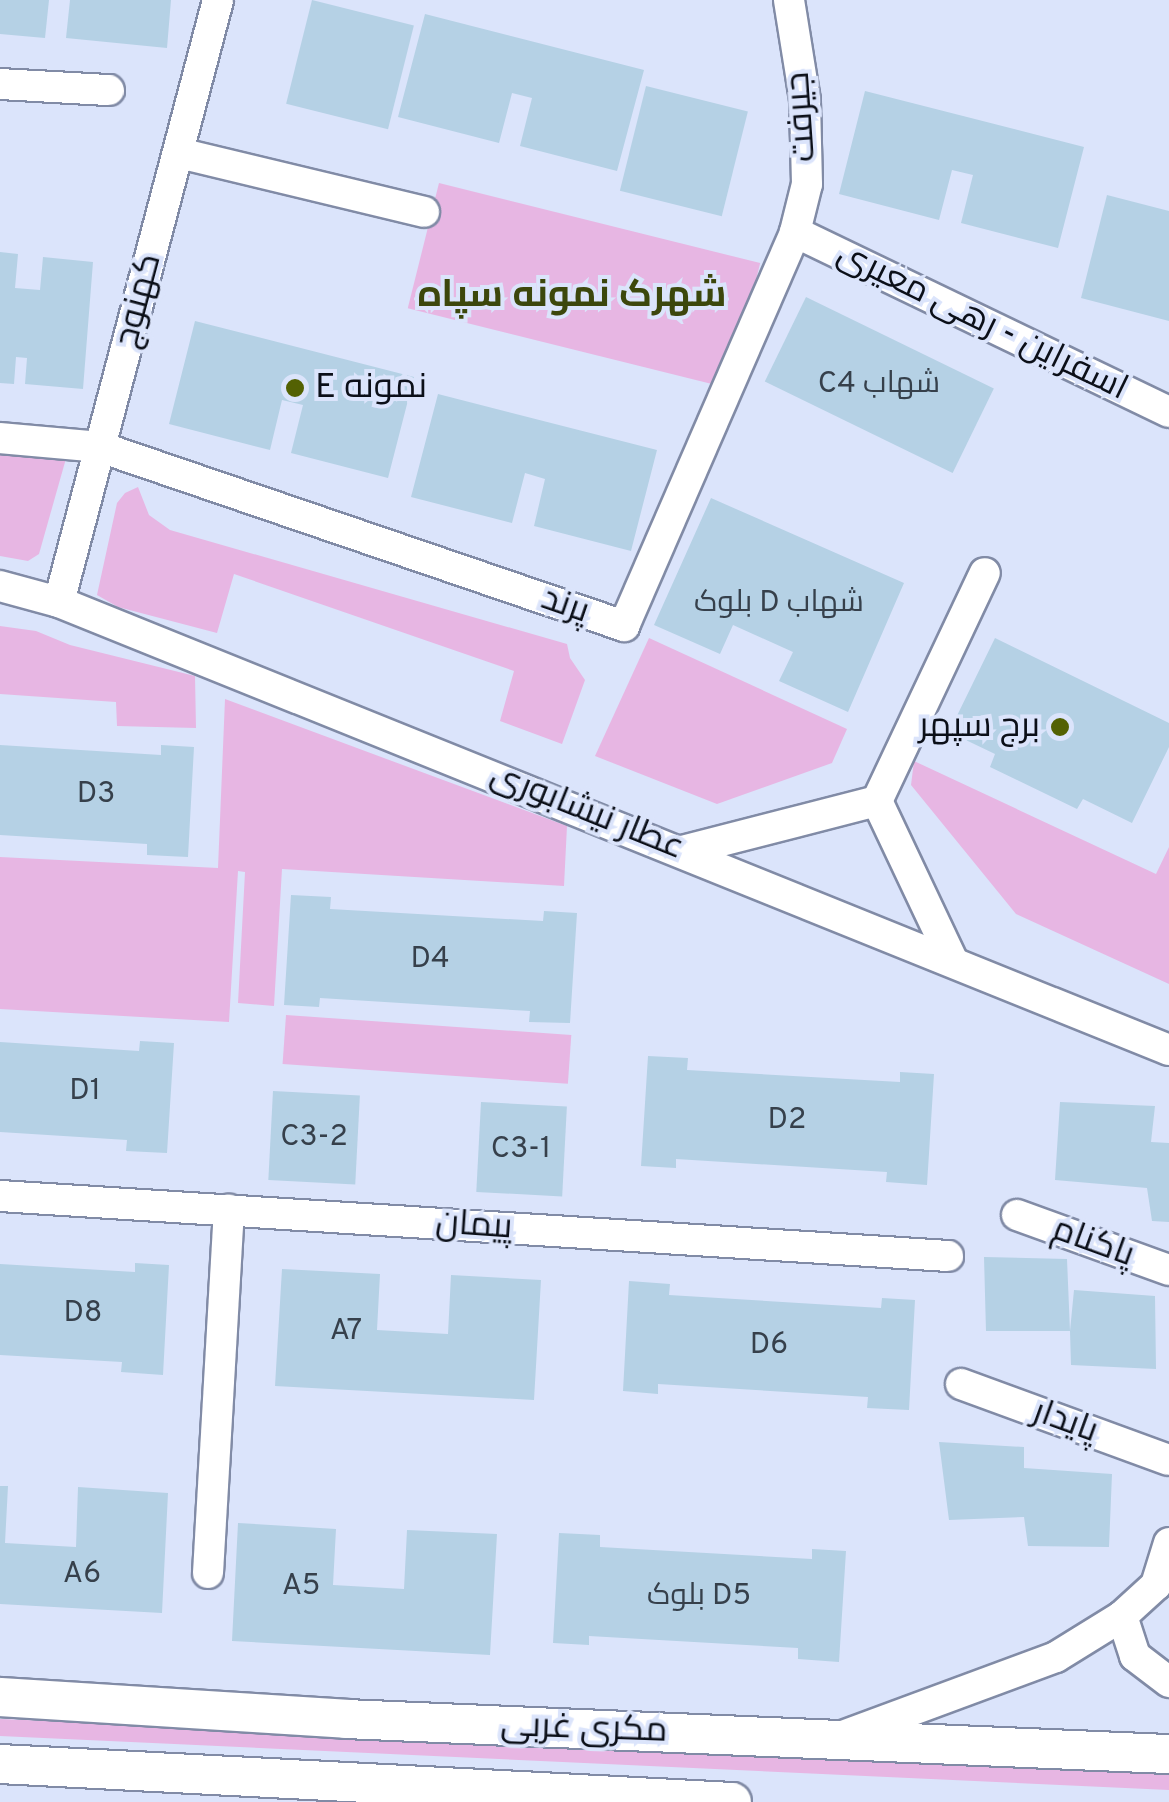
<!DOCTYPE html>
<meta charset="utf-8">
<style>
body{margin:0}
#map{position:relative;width:1169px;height:1802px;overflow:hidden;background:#dbe4fb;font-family:Overpass,Cairo,sans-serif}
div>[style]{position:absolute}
.green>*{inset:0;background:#e7b6e3;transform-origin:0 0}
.building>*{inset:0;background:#b5d1e5;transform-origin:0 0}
.roads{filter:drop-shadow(2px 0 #818ba6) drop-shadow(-2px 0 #818ba6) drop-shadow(0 2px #818ba6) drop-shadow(0 -2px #818ba6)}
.minor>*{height:30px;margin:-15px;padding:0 15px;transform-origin:15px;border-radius:15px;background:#fff}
.tertiary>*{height:38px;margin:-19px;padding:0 19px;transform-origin:19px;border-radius:19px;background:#fff}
.dots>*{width:28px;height:28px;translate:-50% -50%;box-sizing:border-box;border:5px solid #dbe4fb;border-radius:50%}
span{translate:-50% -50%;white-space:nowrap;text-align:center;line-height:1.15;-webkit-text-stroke:8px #dbe4fb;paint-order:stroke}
.number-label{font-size:30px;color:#36404b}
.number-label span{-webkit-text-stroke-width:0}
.street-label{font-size:35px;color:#0b0f18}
.poi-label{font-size:35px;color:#0b0f18}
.left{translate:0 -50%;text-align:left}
.right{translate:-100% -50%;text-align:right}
.neighbourhood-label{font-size:38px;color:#3c470c;font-weight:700}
</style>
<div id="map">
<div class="green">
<i style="left:439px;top:183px;width:331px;height:129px;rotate:14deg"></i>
<i style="clip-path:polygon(0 450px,67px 455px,39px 554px,28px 561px,0 556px)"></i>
<i style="clip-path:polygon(138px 487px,149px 515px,170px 530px,567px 644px,570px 658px,585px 680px,562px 744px,500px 721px,514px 671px,234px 574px,217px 633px,118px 607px,97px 595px,117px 503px,125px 493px)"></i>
<i style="clip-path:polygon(0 626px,36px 631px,70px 645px,195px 676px,196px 728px,117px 726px,116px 702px,0 694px)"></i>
<i style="clip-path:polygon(649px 638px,847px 729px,832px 763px,717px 804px,595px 756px)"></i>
<i style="clip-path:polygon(225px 699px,567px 826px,564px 886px,282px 869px,274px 1006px,238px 1003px,245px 872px,238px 871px,229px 1022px,0 1009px,0 857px,218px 868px)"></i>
<i style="clip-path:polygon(914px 761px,1156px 874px,1169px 847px,1169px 984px,1016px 914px,911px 785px)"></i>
<i style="left:286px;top:1015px;width:286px;height:49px;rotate:4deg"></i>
<i style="clip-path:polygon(0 1719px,659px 1745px,1169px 1772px,1169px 1790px,0 1736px)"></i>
</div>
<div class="building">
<i style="clip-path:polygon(0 0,49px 0,45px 38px,0 34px)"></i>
<i style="clip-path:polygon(70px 0,171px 0,167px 48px,66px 38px)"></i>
<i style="left:312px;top:0;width:105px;height:107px;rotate:14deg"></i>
<i style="clip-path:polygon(425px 14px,644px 70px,617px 171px,520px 146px,532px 98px,512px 93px,499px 143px,398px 117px)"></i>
<i style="left:646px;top:86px;width:105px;height:108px;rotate:14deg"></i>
<i style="clip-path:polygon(865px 91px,1084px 147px,1058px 248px,961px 223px,973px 175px,952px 170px,939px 220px,839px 194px)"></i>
<i style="clip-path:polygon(1107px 195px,1169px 211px,1169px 321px,1081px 298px)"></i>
<i style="clip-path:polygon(0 252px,18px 254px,15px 288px,40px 290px,43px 257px,93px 262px,83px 389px,25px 384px,27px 358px,16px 357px,14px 384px,0 383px)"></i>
<i style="left:806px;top:297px;width:209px;height:94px;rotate:26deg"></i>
<i style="clip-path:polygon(195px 321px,414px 377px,388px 478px,291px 453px,303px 405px,282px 400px,270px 450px,169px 424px)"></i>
<i style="clip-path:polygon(438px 394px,657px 450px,631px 551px,534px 526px,545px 479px,525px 473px,512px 523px,411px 497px)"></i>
<i style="clip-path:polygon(711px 498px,904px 583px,848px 712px,779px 681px,793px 652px,733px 625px,720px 654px,654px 625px)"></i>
<i style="clip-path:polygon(995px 638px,1169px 723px,1169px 747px,1132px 823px,1083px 799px,1077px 809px,990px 767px,995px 754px,949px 732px)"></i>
<i style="clip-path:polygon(0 745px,161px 755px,161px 745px,194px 747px,188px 857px,147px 855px,147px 844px,0 835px)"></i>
<i style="clip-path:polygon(291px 895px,331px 897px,330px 909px,543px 921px,544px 911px,577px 913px,570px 1023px,529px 1022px,530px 1011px,320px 998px,319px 1007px,284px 1005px)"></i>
<i style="clip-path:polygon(140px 1041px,174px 1043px,167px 1153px,126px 1151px,127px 1140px,0 1132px,0 1042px,139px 1051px)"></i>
<i style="clip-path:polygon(648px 1056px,688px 1058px,687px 1070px,900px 1082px,900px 1072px,934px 1074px,927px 1185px,886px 1182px,887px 1172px,676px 1159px,676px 1168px,641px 1166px)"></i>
<i style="left:273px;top:1091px;width:87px;height:89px;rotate:3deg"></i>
<i style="left:481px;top:1102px;width:86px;height:90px;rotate:3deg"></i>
<i style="clip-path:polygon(1060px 1102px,1155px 1106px,1151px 1142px,1169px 1143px,1169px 1222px,1152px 1221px,1147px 1188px,1055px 1180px)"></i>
<i style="clip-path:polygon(984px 1257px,1067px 1259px,1070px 1331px,1074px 1290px,1155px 1296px,1156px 1369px,1071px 1365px,1070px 1331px,986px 1331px)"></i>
<i style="clip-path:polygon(135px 1263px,169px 1265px,163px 1375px,121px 1372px,122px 1362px,0 1355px,0 1264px,135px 1272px)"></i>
<i style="clip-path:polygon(282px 1269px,380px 1274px,377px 1330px,448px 1334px,451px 1275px,541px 1280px,534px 1400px,275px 1386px)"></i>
<i style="clip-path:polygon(629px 1281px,670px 1284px,669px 1295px,881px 1308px,882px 1298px,915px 1300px,909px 1410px,867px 1408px,868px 1397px,658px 1384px,658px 1394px,623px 1391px)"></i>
<i style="clip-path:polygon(939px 1442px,1024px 1447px,1024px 1468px,1112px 1474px,1109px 1547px,1028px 1546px,1024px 1517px,949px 1520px)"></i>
<i style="clip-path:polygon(0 1486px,8px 1486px,5px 1543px,76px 1547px,78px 1487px,168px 1493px,162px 1613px,0 1604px)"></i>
<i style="clip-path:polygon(238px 1523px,336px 1529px,333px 1585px,404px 1589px,407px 1530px,497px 1534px,490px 1655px,232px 1641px)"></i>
<i style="clip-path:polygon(559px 1533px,600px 1535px,600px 1547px,812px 1559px,812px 1549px,846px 1551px,839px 1662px,798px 1659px,798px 1648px,589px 1636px,589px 1645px,553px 1643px)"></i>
</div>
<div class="roads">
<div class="minor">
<i style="left:0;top:84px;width:109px;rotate:3.2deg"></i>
<i style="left:179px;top:153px;width:252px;rotate:13.5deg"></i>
<i style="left:795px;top:232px;width:415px;rotate:25.7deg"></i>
<i style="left:0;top:438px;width:100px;rotate:5.1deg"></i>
<i style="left:100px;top:447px;width:554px;rotate:18.86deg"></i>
<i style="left:624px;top:626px;width:430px;rotate:-66.5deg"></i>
<i style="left:795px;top:232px;width:49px;rotate:-76deg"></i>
<i style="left:807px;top:184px;width:84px;rotate:-91.4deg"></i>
<i style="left:805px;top:100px;width:101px;rotate:-99.1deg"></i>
<i style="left:0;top:586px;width:61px;rotate:15.2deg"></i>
<i style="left:59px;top:602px;width:1197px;rotate:21.98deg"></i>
<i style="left:59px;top:602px;width:623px;rotate:-75.2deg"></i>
<i style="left:877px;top:801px;width:252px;rotate:-64.7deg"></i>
<i style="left:877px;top:801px;width:178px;rotate:64.7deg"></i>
<i style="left:682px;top:851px;width:201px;rotate:-14.4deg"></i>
<i style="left:0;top:1196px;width:950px;rotate:3.62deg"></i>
<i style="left:1017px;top:1215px;width:162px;rotate:19.9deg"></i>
<i style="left:961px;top:1384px;width:221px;rotate:20.1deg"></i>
<i style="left:208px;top:1573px;width:364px;rotate:-86.7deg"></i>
<i style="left:1122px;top:1616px;width:42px;rotate:72deg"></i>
<i style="left:1135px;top:1656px;width:43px;rotate:37.4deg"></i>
<i style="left:837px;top:1738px;width:233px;rotate:-20.3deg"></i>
<i style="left:1056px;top:1657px;width:78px;rotate:-31.8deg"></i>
<i style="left:1122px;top:1616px;width:46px;rotate:-42.4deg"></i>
<i style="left:1156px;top:1585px;width:44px;rotate:-72.8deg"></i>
</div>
<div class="tertiary">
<i style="left:0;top:1697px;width:347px;rotate:3.6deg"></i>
<i style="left:346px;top:1719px;width:824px;rotate:2.44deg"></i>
<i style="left:0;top:1764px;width:733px;rotate:2.97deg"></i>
</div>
</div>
<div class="dots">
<i style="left:295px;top:388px;background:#536103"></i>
<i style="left:1060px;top:727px;background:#536103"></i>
</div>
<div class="number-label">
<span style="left:879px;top:385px">C4 شهاب</span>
<span style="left:779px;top:604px">بلوک D شهاب</span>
<span style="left:96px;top:795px">D3</span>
<span style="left:430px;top:960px">D4</span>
<span style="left:85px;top:1092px">D1</span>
<span style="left:787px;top:1121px">D2</span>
<span style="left:314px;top:1138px">C3-2</span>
<span style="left:521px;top:1150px">C3-1</span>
<span style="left:83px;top:1314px">D8</span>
<span style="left:346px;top:1332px">A7</span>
<span style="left:769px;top:1346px">D6</span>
<span style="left:82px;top:1575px">A6</span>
<span style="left:301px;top:1587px">A5</span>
<span style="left:699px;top:1597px">بلوک D5</span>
</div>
<div class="street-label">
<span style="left:802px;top:117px;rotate:-94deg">جیرفت</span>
<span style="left:139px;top:301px;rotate:-75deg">كهنوج</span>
<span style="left:982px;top:322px;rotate:26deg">اسفراين - رهی معیری</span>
<span style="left:565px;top:606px;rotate:19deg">پرند</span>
<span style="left:587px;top:812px;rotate:22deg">عطار نیشابوری</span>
<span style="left:474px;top:1226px;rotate:4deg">پیمان</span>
<span style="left:1093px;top:1243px;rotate:20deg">پاکنام</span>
<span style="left:1065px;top:1422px;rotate:20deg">پایدار</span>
<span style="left:584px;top:1729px;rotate:2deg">مکری غربی</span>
</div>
<div class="poi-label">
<span class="left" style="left:315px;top:388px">E نمونه</span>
<span class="right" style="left:1040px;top:727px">برج سپهر</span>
</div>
<div class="neighbourhood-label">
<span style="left:572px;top:297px">شهرک نمونه سپاه</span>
</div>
</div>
